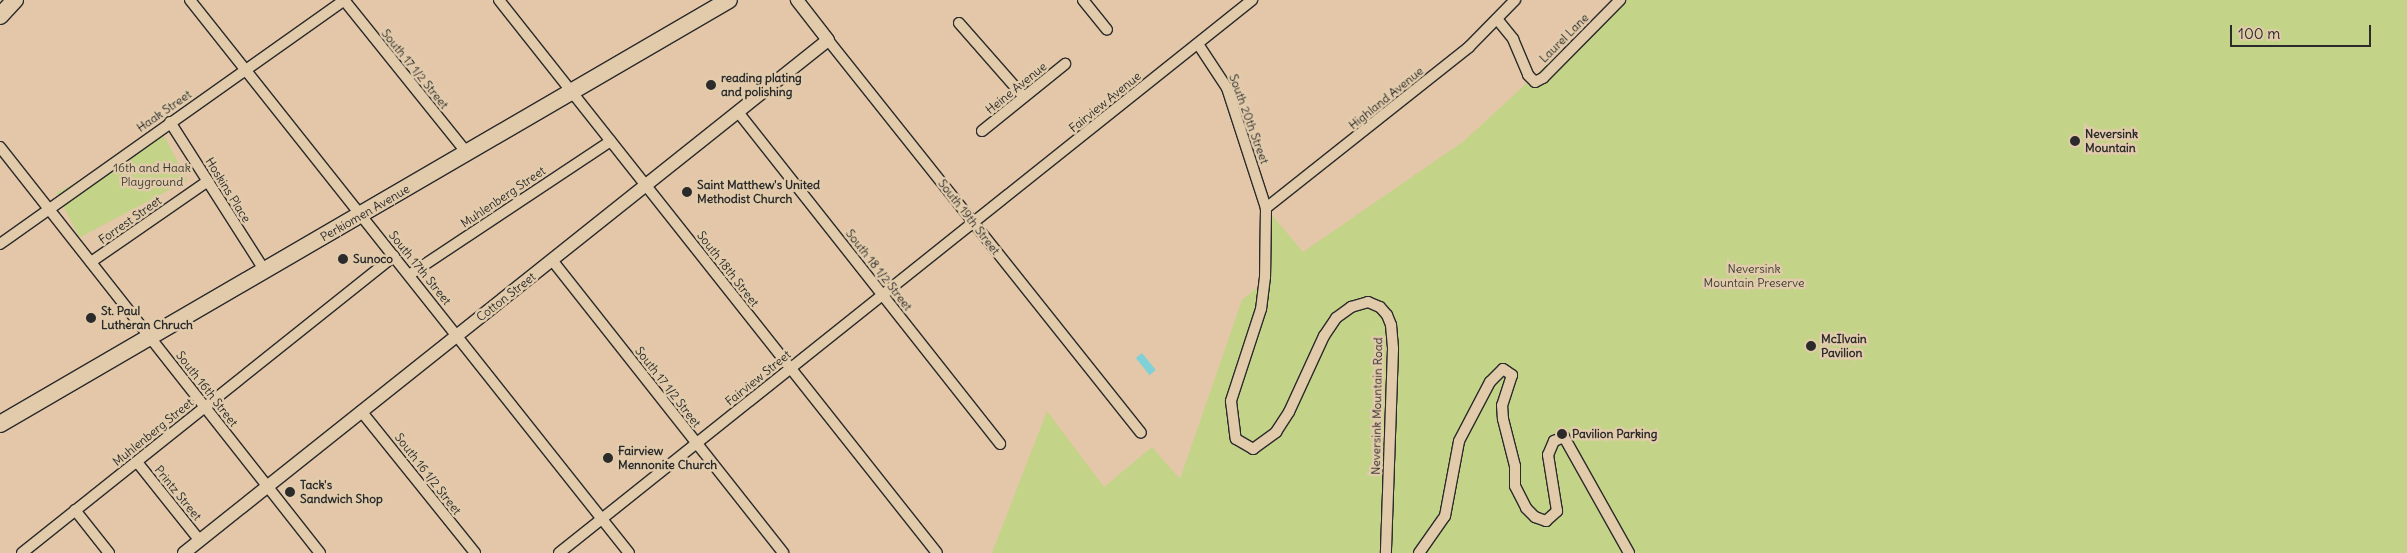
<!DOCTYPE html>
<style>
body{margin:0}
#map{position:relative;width:2407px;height:553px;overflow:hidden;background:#e4c7a9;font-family:Delius,sans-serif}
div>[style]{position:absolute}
.green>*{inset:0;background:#c3d387;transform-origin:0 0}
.water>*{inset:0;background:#80d1d7;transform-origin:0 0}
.roads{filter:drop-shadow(1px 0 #2b2b2b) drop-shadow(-1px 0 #2b2b2b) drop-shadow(0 1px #2b2b2b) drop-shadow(0 -1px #2b2b2b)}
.minor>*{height:10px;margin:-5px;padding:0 5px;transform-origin:5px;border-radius:5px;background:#e2cbab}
.tertiary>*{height:12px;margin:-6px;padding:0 6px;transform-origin:6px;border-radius:6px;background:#e2cbab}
.primary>*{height:16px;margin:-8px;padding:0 8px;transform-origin:8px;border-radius:8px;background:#e2cbab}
.dots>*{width:14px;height:14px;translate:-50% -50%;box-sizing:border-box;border:2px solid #e2cbab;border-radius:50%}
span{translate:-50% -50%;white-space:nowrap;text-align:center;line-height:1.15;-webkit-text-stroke:5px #e2cbab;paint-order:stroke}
.street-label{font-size:12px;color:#2b2b2b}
.poi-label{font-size:12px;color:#2b2b2b;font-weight:700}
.left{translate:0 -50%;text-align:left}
.park-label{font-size:12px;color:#3a3c34}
.scale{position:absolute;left:2230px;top:25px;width:141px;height:22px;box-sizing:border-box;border:2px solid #2b2b2b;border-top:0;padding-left:6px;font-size:15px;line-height:18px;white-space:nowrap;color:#2b2b2b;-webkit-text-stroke:4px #e2cbab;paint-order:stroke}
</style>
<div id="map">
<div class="green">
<i style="clip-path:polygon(1617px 0,2407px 0,2407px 553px,992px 553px,1047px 411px,1104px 487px,1152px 447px,1180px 479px,1242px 300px,1264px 282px,1266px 208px,1303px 252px,1464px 141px)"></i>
<i style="left:164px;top:136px;width:50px;height:122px;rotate:62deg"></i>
</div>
<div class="water">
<i style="left:1142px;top:353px;width:22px;height:8px;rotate:51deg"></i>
</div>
<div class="roads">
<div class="minor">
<i style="left:190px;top:0;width:706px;rotate:51.56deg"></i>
<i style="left:344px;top:0;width:196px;rotate:51.2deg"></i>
<i style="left:499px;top:0;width:705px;rotate:51.62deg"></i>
<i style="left:1083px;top:0;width:38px;rotate:51deg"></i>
<i style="left:1497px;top:19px;width:26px;rotate:51deg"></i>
<i style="left:1513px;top:39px;width:39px;rotate:67deg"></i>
<i style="left:1528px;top:75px;width:10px;rotate:45deg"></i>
<i style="left:1535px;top:82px;width:9px;rotate:-27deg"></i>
<i style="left:1543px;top:78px;width:110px;rotate:-45.4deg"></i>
<i style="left:959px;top:23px;width:98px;rotate:48.7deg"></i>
<i style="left:828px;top:40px;width:502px;rotate:51.46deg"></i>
<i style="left:1198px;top:44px;width:53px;rotate:56.6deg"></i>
<i style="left:1227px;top:88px;width:126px;rotate:72deg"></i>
<i style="left:1266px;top:208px;width:69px;rotate:90.8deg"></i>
<i style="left:1265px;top:277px;width:32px;rotate:97deg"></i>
<i style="left:1261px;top:309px;width:97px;rotate:108.1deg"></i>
<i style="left:1231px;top:401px;width:38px;rotate:83deg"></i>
<i style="left:1236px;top:439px;width:20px;rotate:30deg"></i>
<i style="left:1253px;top:449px;width:29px;rotate:-36deg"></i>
<i style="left:1276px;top:432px;width:24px;rotate:-57deg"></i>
<i style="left:1289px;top:412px;width:84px;rotate:-65.3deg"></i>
<i style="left:1324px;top:336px;width:22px;rotate:-56deg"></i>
<i style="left:1336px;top:318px;width:19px;rotate:-36deg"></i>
<i style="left:1351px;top:307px;width:18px;rotate:-16deg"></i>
<i style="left:1368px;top:302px;width:13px;rotate:23deg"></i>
<i style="left:1380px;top:307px;width:11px;rotate:49deg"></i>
<i style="left:1387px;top:315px;width:11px;rotate:68deg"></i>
<i style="left:1391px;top:325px;width:24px;rotate:85deg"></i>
<i style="left:1393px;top:349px;width:204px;rotate:92deg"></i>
<i style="left:738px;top:112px;width:423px;rotate:51.7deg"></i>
<i style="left:170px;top:122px;width:177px;rotate:57.5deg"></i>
<i style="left:982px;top:131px;width:107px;rotate:-38.9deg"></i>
<i style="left:0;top:147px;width:517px;rotate:51.76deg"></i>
<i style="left:1266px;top:208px;width:259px;rotate:-38.4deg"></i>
<i style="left:1469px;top:47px;width:66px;rotate:-45.6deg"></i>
<i style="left:0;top:244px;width:422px;rotate:-35.3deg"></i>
<i style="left:552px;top:260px;width:373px;rotate:51.7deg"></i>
<i style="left:91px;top:262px;width:142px;rotate:-34.7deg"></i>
<i style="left:409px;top:275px;width:242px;rotate:-33.6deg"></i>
<i style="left:361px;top:411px;width:182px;rotate:51.2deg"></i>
<i style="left:137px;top:462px;width:101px;rotate:51.4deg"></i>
<i style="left:75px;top:510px;width:55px;rotate:51.7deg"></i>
<i style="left:22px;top:553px;width:476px;rotate:-38.6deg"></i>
<i style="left:559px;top:553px;width:887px;rotate:-38.59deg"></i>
<i style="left:1419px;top:553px;width:45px;rotate:-54.9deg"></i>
<i style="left:1445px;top:516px;width:76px;rotate:-79.4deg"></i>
<i style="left:1459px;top:441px;width:67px;rotate:-62.3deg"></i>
<i style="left:1490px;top:382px;width:18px;rotate:-45deg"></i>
<i style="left:1503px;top:369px;width:11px;rotate:34deg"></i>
<i style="left:1512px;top:375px;width:32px;rotate:108deg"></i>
<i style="left:1502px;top:405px;width:14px;rotate:86deg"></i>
<i style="left:1503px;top:419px;width:49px;rotate:75.7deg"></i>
<i style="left:1515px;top:466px;width:20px;rotate:90deg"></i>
<i style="left:1515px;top:486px;width:25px;rotate:63deg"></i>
<i style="left:1526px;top:508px;width:13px;rotate:45deg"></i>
<i style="left:1535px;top:517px;width:12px;rotate:20deg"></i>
<i style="left:1546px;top:521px;width:15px;rotate:-42deg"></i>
<i style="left:1557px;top:511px;width:57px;rotate:-99.1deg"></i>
<i style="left:1548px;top:455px;width:15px;rotate:-67deg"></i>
<i style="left:1554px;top:441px;width:11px;rotate:-22deg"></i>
<i style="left:1564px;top:437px;width:133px;rotate:60.7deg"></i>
</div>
<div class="tertiary">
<i style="left:184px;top:553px;width:823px;rotate:-38.54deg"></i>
<i style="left:828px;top:40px;width:51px;rotate:-127.8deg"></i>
</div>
<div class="primary">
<i style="left:0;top:16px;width:22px;rotate:-47deg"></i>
<i style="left:0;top:424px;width:843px;rotate:-30.18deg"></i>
</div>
</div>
<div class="dots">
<i style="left:711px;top:85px;background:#2b2b2b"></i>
<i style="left:2075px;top:141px;background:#2b2b2b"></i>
<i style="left:687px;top:192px;background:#2b2b2b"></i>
<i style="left:343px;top:259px;background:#2b2b2b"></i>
<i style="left:91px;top:318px;background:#2b2b2b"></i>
<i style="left:1811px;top:346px;background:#2b2b2b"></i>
<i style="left:1562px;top:434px;background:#2b2b2b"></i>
<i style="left:608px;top:458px;background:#2b2b2b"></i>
<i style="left:290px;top:492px;background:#2b2b2b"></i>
</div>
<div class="street-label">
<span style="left:1564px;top:38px;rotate:-45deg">Laurel Lane</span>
<span style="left:415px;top:69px;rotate:51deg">South 17 1/2 Street</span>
<span style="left:1016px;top:88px;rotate:-39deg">Heine Avenue</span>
<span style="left:1386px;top:98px;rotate:-39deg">Highland Avenue</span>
<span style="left:1105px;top:102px;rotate:-39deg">Fairview Avenue</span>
<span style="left:164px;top:111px;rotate:-35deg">Haak Street</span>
<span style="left:1249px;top:119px;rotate:70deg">South 20th Street</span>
<span style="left:228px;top:190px;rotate:58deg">Hoskins Place</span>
<span style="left:503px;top:197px;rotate:-34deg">Muhlenberg Street</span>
<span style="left:365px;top:213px;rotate:-30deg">Perkiomen Avenue</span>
<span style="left:969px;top:217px;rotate:52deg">South 19th Street</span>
<span style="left:130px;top:220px;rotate:-35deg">Forrest Street</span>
<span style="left:420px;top:268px;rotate:51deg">South 17th Street</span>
<span style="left:728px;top:269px;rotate:52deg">South 18th Street</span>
<span style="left:879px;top:270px;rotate:52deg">South 18 1/2 Street</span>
<span style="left:506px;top:297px;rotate:-38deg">Cotton Street</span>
<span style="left:758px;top:378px;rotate:-39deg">Fairview Street</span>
<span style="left:668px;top:387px;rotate:52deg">South 17 1/2 Street</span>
<span style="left:207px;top:389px;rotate:52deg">South 16th Street</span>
<span style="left:1377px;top:406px;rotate:-89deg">Neversink Mountain Road</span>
<span style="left:153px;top:432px;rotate:-39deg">Muhlenberg Street</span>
<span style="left:428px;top:474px;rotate:52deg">South 16 1/2 Street</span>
<span style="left:178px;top:493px;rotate:51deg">Printz Street</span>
</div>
<div class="poi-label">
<span class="left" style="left:721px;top:85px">reading plating<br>and polishing</span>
<span class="left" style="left:2085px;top:141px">Neversink<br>Mountain</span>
<span class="left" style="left:697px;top:192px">Saint Matthew's United<br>Methodist Church</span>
<span class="left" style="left:353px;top:259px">Sunoco</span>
<span class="left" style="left:101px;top:318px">St. Paul<br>Lutheran Chruch</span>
<span class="left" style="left:1821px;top:346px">McIlvain<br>Pavilion</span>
<span class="left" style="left:1572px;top:434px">Pavilion Parking</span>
<span class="left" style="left:618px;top:458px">Fairview<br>Mennonite Church</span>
<span class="left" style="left:300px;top:492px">Tack's<br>Sandwich Shop</span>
</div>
<div class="park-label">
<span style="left:152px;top:175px">16th and Haak<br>Playground</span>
<span style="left:1754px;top:276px">Neversink<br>Mountain Preserve</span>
</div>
<div class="scale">100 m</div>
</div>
